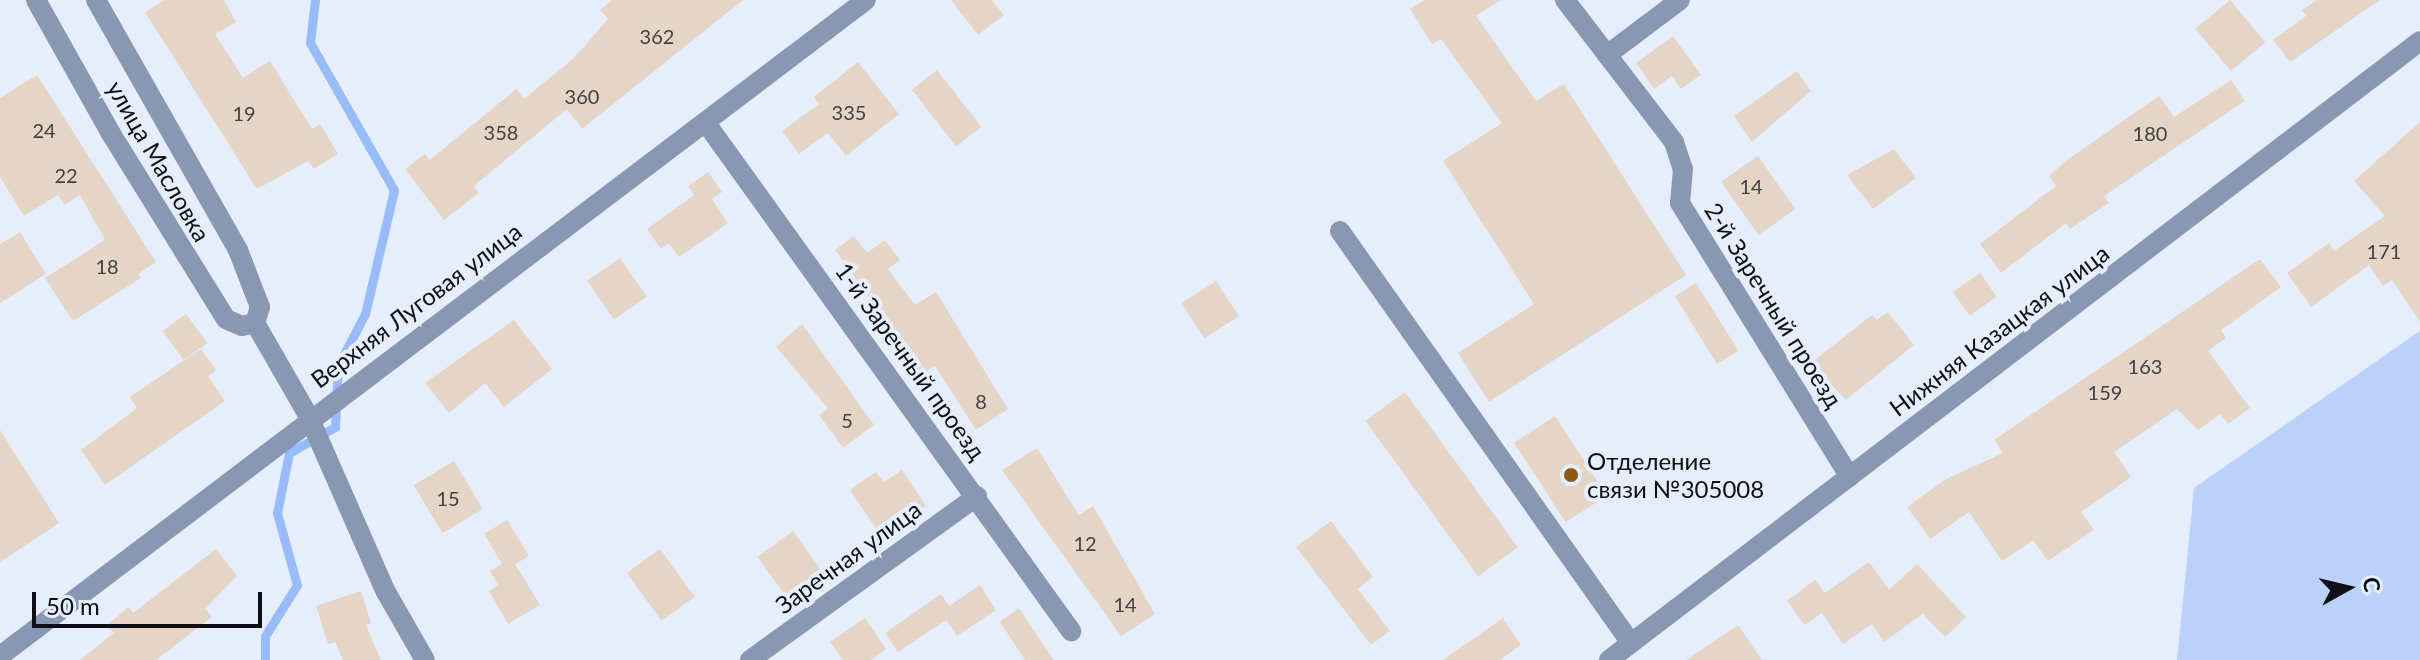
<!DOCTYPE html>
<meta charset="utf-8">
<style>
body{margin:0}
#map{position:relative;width:2420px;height:660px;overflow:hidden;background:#e6eefc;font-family:Lato,sans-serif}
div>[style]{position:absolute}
.green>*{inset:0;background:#bbd1fa}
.stream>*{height:9px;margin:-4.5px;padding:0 4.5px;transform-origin:4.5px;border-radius:4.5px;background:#9abbf9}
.building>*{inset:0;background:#e5d5c6;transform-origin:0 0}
.minor>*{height:20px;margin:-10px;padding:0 10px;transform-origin:10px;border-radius:10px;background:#8998b2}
.dots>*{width:22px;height:22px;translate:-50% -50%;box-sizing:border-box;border:4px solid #e6eefc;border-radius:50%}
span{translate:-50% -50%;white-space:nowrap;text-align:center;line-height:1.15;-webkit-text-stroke:8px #e6eefc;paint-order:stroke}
.number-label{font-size:20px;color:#434142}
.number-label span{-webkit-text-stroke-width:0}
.street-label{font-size:24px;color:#0d1016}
.poi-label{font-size:24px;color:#0d1016}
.left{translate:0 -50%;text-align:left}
.north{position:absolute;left:2308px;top:548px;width:80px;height:80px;-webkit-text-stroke:6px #e6eefc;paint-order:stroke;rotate:82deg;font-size:22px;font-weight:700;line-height:32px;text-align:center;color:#0d1016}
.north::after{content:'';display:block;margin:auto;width:28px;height:36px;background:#0d1016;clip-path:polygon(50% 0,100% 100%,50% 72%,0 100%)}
.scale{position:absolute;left:32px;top:592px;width:230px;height:36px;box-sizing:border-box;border:4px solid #0d1016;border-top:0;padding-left:10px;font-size:24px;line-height:28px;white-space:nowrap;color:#0d1016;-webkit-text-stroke:6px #e6eefc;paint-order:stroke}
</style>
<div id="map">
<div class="green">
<i style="clip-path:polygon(2420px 331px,2420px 660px,2177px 660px,2194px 488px)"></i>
</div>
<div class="stream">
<i style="left:265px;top:660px;width:24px;rotate:-90deg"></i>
<i style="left:265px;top:636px;width:60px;rotate:-57.9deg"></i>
<i style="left:297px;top:585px;width:75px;rotate:-105.5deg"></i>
<i style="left:277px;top:513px;width:61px;rotate:-78.7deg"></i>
<i style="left:289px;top:453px;width:53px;rotate:-29.5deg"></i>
<i style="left:335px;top:427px;width:62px;rotate:-87.2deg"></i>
<i style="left:338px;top:365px;width:58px;rotate:-62.1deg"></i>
<i style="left:365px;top:314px;width:127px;rotate:-76.8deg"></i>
<i style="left:394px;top:190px;width:169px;rotate:-119.7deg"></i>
<i style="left:310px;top:43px;width:43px;rotate:-83.4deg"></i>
</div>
<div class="building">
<i style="clip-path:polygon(165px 0,224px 0,236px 22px,215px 34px,243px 78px,270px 61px,312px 129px,320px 124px,338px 154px,314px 169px,308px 161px,257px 189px,145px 12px)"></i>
<i style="clip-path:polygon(612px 0,743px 0,582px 129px,567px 109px,474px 186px,479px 193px,444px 220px,405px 169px,425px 154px,430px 160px,516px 89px,524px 99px,574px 58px,608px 19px,600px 10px)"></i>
<i style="clip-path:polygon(951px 0,992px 0,1004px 15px,978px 35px)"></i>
<i style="clip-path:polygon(1425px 0,1501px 0,1476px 16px,1536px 101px,1564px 84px,1686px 275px,1489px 402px,1458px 353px,1534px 304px,1443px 161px,1502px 123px,1441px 39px,1432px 44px,1410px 9px)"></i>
<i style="left:2230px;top:0;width:55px;height:45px;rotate:50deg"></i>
<i style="clip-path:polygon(2317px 0,2380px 0,2290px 62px,2273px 40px,2306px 16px,2302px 10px)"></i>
<i style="clip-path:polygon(1673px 36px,1701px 75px,1681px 89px,1672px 76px,1654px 89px,1636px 63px)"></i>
<i style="clip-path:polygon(858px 62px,899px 114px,846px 156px,828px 133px,799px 154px,782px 131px,819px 104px,814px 97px)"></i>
<i style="left:937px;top:70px;width:72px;height:32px;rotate:52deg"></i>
<i style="clip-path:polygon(1797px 71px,1811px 91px,1752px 142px,1734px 116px)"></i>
<i style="clip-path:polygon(37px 75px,156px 262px,138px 274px,141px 278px,73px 321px,45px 278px,105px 240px,80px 195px,64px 205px,58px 195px,24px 216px,0 177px,0 98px)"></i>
<i style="clip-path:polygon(2231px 80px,2245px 101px,2104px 196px,2109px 203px,2070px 229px,2066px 223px,2001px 273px,1980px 244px,2056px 186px,2049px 176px,2067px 160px,2159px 96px,2174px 117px)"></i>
<i style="clip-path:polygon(2420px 122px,2420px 322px,2392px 280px,2383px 286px,2369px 265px,2311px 307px,2287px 273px,2329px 243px,2334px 251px,2385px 216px,2354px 181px)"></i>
<i style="clip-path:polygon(1894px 149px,1916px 178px,1873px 209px,1847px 175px)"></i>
<i style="left:1758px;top:156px;width:65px;height:45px;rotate:55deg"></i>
<i style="clip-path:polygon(708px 172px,722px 192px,712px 199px,728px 223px,679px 257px,669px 243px,661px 249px,647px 229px,694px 195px,688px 186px)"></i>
<i style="clip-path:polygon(20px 232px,46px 274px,0 303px,0 244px)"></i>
<i style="clip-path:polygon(854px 236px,867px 253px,885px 240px,900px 260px,888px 269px,915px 305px,936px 292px,1008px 409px,976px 430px,935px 366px,916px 378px,882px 326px,887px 323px,835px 250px)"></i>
<i style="left:620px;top:258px;width:47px;height:40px;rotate:55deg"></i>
<i style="clip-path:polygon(2260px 259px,2281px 287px,2221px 330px,2226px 338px,2208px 351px,2250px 408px,2228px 424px,2220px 414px,2198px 430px,2177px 409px,2114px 452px,2131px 477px,2081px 512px,2094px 530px,2048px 561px,2033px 540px,2002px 561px,1969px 512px,1930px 539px,1907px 507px,1946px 479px,2003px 453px,1994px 440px)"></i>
<i style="left:1980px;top:273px;width:29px;height:33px;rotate:55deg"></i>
<i style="left:1216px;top:281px;width:42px;height:41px;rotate:57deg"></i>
<i style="left:1696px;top:283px;width:80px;height:25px;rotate:58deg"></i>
<i style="clip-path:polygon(1888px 312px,1914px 345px,1846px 400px,1811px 363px,1872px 315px,1877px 320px)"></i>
<i style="left:186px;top:314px;width:36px;height:29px;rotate:54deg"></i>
<i style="clip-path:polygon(514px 320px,552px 369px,504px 407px,485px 383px,449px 413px,425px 383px)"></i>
<i style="clip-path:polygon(802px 324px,874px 425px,843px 448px,819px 415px,828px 408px,776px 347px)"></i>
<i style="clip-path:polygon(201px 349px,216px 370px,208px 376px,225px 401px,105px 485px,81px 450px,137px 408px,130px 397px)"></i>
<i style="left:1405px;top:392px;width:192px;height:49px;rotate:54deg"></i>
<i style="left:1555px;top:416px;width:95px;height:49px;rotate:57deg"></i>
<i style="clip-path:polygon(0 430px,59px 523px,0 562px)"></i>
<i style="clip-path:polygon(1037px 448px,1079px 515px,1093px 506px,1155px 614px,1121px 636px,1002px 470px)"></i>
<i style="left:454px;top:461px;width:56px;height:47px;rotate:59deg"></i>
<i style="clip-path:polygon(902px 470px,926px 506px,881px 536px,850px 490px,876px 472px,884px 482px)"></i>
<i style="clip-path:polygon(507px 520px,529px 556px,515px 564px,540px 605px,508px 624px,489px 591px,498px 585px,490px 571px,502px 564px,484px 534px)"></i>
<i style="clip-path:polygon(1331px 521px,1373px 577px,1358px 589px,1390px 631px,1371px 645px,1296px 547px)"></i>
<i style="left:793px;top:531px;width:54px;height:44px;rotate:54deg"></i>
<i style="clip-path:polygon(216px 549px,237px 576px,205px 609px,212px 617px,156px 660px,80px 660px,114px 633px,107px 625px,129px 607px,133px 613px)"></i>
<i style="left:660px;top:549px;width:59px;height:41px;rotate:54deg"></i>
<i style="clip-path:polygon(1869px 562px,1889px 590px,1917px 564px,1966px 617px,1945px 637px,1923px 614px,1884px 642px,1872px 624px,1843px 644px,1822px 613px,1805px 625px,1787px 601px,1815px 580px,1825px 593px)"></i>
<i style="clip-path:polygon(980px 585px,996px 610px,957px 636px,946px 620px,898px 652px,885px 633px,941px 594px,949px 606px)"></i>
<i style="clip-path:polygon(361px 591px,371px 623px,366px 625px,381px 660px,343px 660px,335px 642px,328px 644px,316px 606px)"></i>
<i style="clip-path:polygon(1019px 608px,1054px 660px,1025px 660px,1000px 622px)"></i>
<i style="clip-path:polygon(865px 618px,886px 649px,871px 660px,843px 660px,830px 642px)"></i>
<i style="clip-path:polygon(1503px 618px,1521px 645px,1500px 660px,1443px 660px)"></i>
<i style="clip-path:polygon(1738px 625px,1762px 660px,1686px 660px)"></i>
</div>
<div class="minor">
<i style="left:36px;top:0;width:151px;rotate:60.7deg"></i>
<i style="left:110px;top:132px;width:220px;rotate:58.2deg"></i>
<i style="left:226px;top:319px;width:17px;rotate:24deg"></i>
<i style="left:242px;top:326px;width:13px;rotate:-13deg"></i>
<i style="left:96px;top:0;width:288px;rotate:60.4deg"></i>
<i style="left:238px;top:250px;width:61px;rotate:68.9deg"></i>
<i style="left:260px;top:307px;width:17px;rotate:107deg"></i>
<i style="left:255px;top:323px;width:108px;rotate:60.1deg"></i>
<i style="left:309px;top:417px;width:191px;rotate:66.3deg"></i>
<i style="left:386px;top:592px;width:78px;rotate:60.2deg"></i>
<i style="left:1565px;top:0;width:179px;rotate:52.5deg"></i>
<i style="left:1674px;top:142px;width:28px;rotate:72deg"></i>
<i style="left:1683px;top:169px;width:34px;rotate:95deg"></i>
<i style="left:1680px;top:203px;width:322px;rotate:58.2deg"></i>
<i style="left:1607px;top:55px;width:91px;rotate:-37deg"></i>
<i style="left:706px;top:123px;width:626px;rotate:54.3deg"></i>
<i style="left:1340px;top:231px;width:504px;rotate:54.77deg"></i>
<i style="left:0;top:656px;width:1086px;rotate:-37.14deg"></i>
<i style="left:750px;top:660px;width:280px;rotate:-35.8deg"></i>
<i style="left:1609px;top:660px;width:1020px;rotate:-37.35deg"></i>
</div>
<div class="dots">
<i style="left:1571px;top:475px;background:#905613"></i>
</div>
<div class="number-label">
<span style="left:657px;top:36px">362</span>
<span style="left:582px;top:96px">360</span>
<span style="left:849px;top:112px">335</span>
<span style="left:244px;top:113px">19</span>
<span style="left:44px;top:130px">24</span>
<span style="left:501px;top:132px">358</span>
<span style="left:2150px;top:133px">180</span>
<span style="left:66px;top:175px">22</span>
<span style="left:1751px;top:186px">14</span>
<span style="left:2384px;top:251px">171</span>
<span style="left:107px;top:266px">18</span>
<span style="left:2145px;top:366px">163</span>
<span style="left:2105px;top:392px">159</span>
<span style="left:981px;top:401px">8</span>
<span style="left:847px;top:420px">5</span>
<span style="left:448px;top:498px">15</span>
<span style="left:1085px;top:543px">12</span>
<span style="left:1125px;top:604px">14</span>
</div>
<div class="street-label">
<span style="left:159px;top:161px;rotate:60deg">улица Масловка</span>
<span style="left:416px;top:305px;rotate:-37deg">Верхняя Луговая улица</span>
<span style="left:1774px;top:305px;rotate:58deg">2-й Заречный проезд</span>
<span style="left:1999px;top:330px;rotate:-37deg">Нижняя Казацкая улица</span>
<span style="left:911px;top:361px;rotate:54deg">1-й Заречный проезд</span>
<span style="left:848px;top:557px;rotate:-36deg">Заречная улица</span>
</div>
<div class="poi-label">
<span class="left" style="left:1587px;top:475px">Отделение<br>связи №305008</span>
</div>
<div class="north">С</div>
<div class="scale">50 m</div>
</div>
